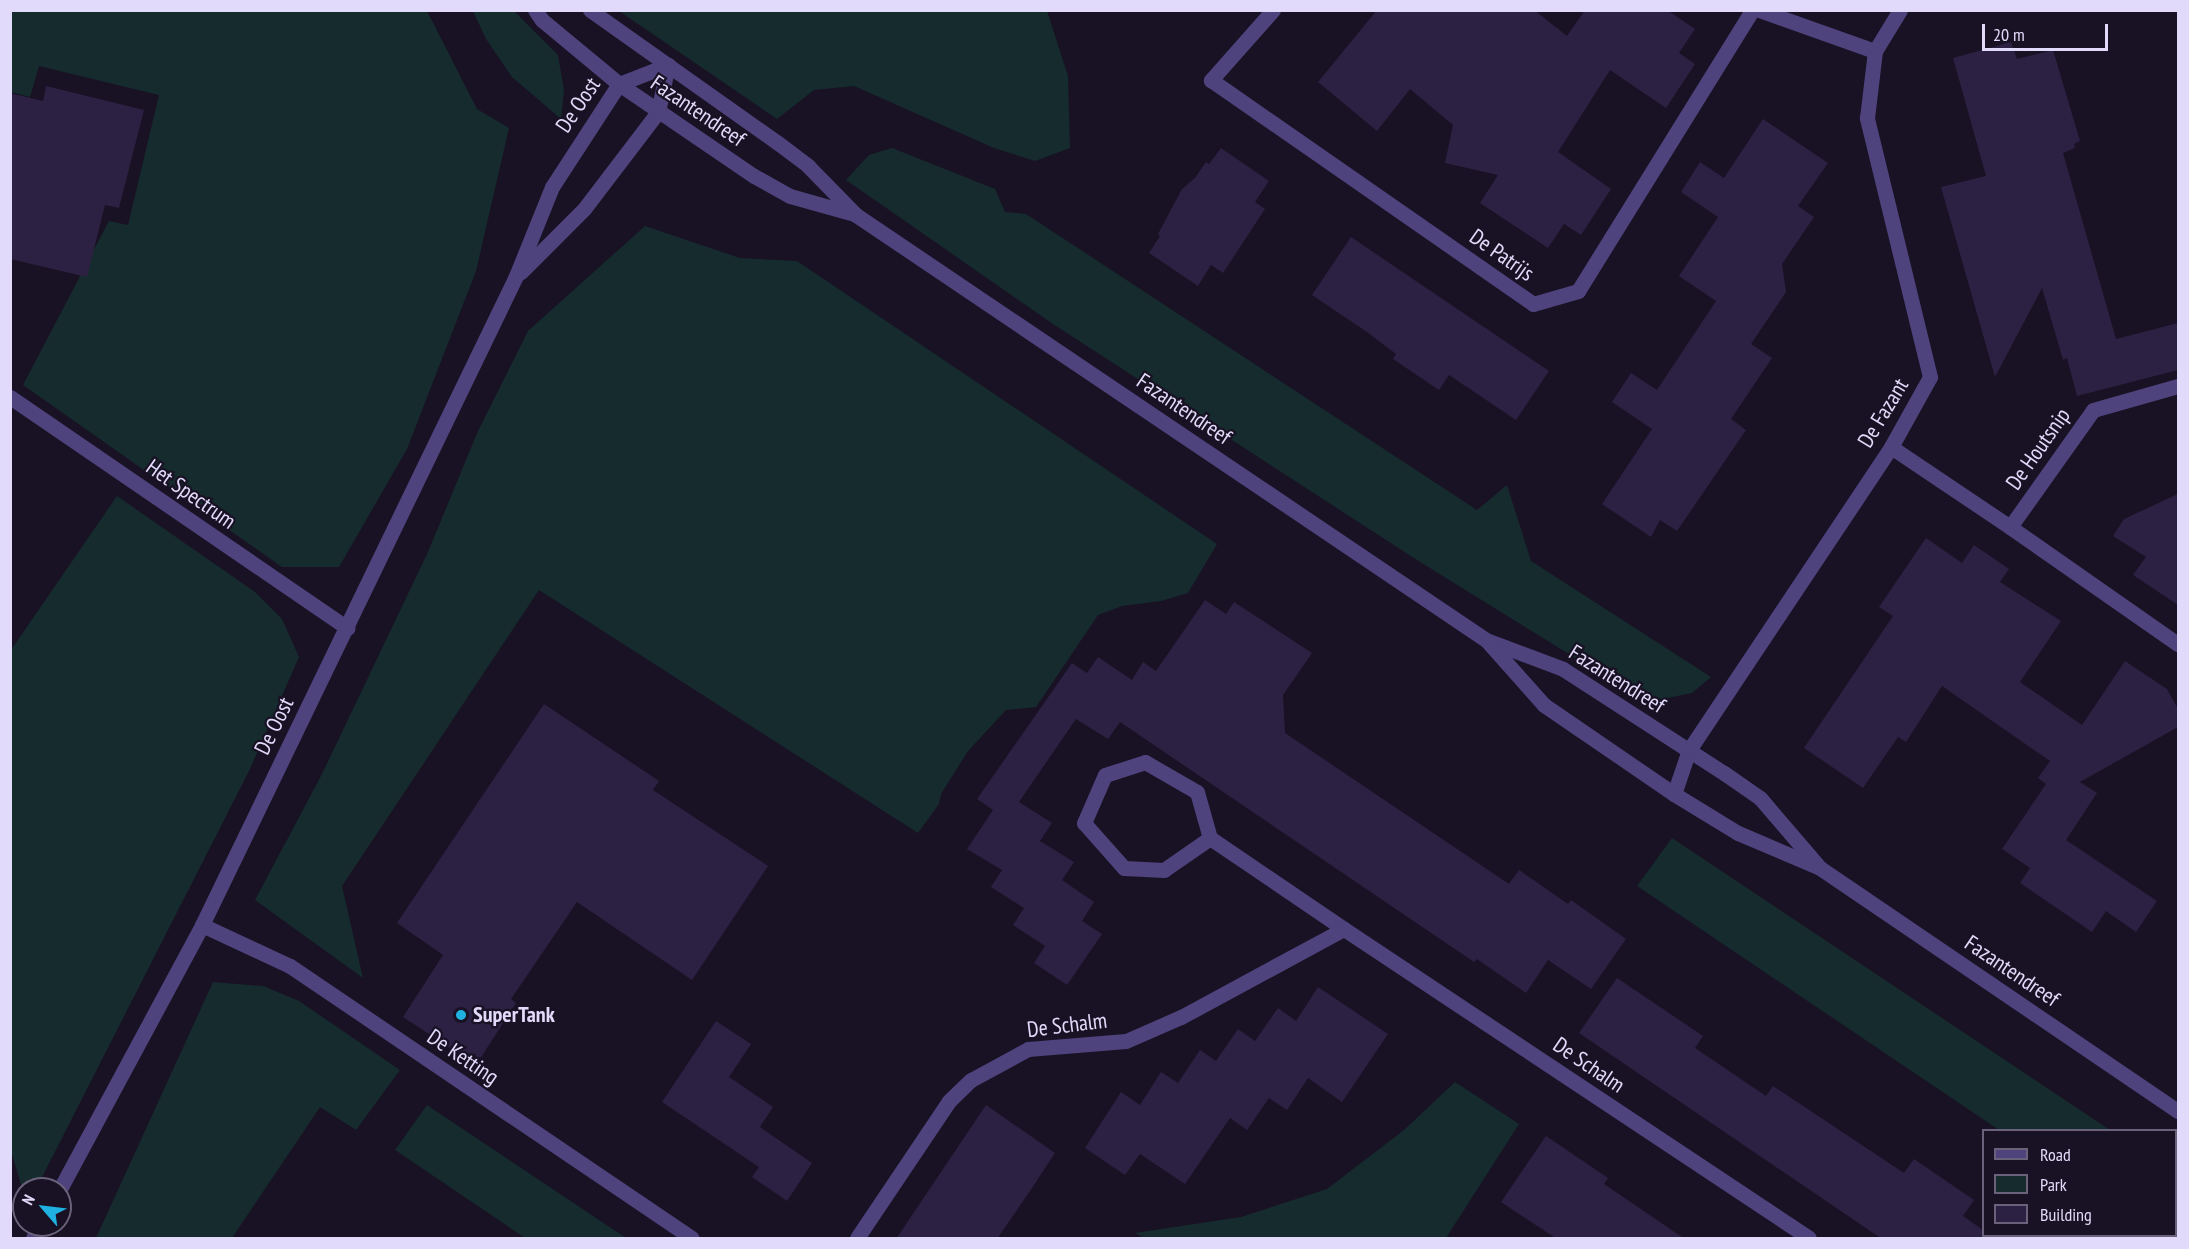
<!DOCTYPE html>
<style>
body{margin:0}
#map{position:relative;width:2189px;height:1249px;overflow:hidden;background:#181224;font-family:"PT Sans Narrow",sans-serif}
div>[style]{position:absolute}
.green>*{inset:0;background:#162b2d}
.building>*{inset:0;background:#2c2143}
.minor>*{height:15px;margin:-7.5px;padding:0 7.5px;transform-origin:7.5px;border-radius:7.5px;background:#4e437d}
.dots>*{width:16px;height:16px;translate:-50% -50%;box-sizing:border-box;border:3px solid #181224;border-radius:50%}
span{translate:-50% -50%;white-space:nowrap;text-align:center;line-height:1.15;-webkit-text-stroke:4.5px #181224;paint-order:stroke}
.street-label{font-size:22px;color:#e2dafa}
.poi-label{font-size:22px;color:#e2dafa;font-weight:700}
.left{translate:0 -50%;text-align:left}
.frame{position:absolute;inset:0;border:12px solid #e2dafa;pointer-events:none}
.legend{position:absolute;left:1982px;top:1129px;width:195px;height:108px;box-sizing:border-box;background:#181224;border:2px solid #69627a;margin:0;padding:8px 10px;list-style:none;font-size:18px;color:#e2dafa}
.legend li{display:flex;align-items:center;gap:12px;height:30px}
.legend b{width:30px;border:2px solid #69627a}
.north{position:absolute;left:12px;top:1177px;width:60px;height:60px;box-sizing:border-box;background:#181224;border:2px solid #69627a;border-radius:50%;rotate:298deg;font-size:16px;font-weight:700;line-height:24px;text-align:center;color:#e2dafa}
.north::after{content:'';display:block;margin:auto;width:21px;height:27px;background:#1fb2e1;clip-path:polygon(50% 0,100% 100%,50% 72%,0 100%)}
.scale{position:absolute;left:1982px;top:24px;width:126px;height:27px;box-sizing:border-box;border:3px solid #e2dafa;border-top:0;padding-left:8px;font-size:18px;line-height:21px;white-space:nowrap;color:#e2dafa;-webkit-text-stroke:4px #181224;paint-order:stroke}
</style>
<div id="map">
<div class="green">
<i style="clip-path:polygon(11px 11px,427px 11px,477px 109px,509px 128px,476px 271px,407px 449px,339px 567px,282px 567px,23px 385px,109px 221px,128px 225px,159px 95px,39px 66px,30px 97px,11px 92px)"></i>
<i style="clip-path:polygon(473px 11px,514px 11px,558px 55px,564px 90px,561px 119px,512px 77px,486px 39px)"></i>
<i style="clip-path:polygon(619px 11px,1047px 11px,1068px 76px,1070px 148px,1035px 161px,994px 148px,854px 86px,814px 90px,777px 119px)"></i>
<i style="clip-path:polygon(892px 148px,995px 189px,1005px 212px,1026px 214px,1477px 510px,1507px 485px,1531px 561px,1711px 677px,1692px 693px,1663px 699px,1640px 698px,1417px 560px,1053px 324px,846px 180px,869px 155px)"></i>
<i style="clip-path:polygon(645px 226px,740px 258px,797px 261px,1217px 544px,1188px 593px,1161px 601px,1122px 606px,1098px 615px,1036px 707px,1006px 710px,968px 751px,941px 794px,939px 804px,918px 833px,539px 590px,342px 886px,363px 978px,255px 900px,322px 774px,428px 552px,478px 431px,528px 331px)"></i>
<i style="clip-path:polygon(117px 496px,255px 592px,282px 619px,299px 657px,250px 769px,36px 1189px,24px 1189px,24px 1194px,10px 1148px,11px 650px)"></i>
<i style="clip-path:polygon(1672px 838px,2110px 1130px,1999px 1130px,1637px 886px)"></i>
<i style="clip-path:polygon(213px 982px,263px 986px,299px 1001px,400px 1070px,356px 1130px,320px 1107px,232px 1238px,96px 1238px)"></i>
<i style="clip-path:polygon(1455px 1082px,1519px 1124px,1446px 1238px,1144px 1238px,1135px 1233px,1241px 1217px,1327px 1189px,1404px 1130px)"></i>
<i style="clip-path:polygon(427px 1105px,626px 1238px,525px 1238px,395px 1150px)"></i>
<i style="clip-path:polygon(2176px 1175px,2178px 1177px,2178px 1238px,2156px 1238px,2152px 1236px,2176px 1236px)"></i>
</div>
<div class="building">
<i style="clip-path:polygon(1377px 10px,1534px 10px,1567px 36px,1585px 10px,1667px 10px,1695px 29px,1679px 53px,1695px 64px,1666px 108px,1610px 70px,1558px 152px,1611px 189px,1581px 235px,1564px 224px,1548px 248px,1480px 203px,1498px 175px,1445px 163px,1453px 125px,1410px 89px,1377px 131px,1318px 82px)"></i>
<i style="clip-path:polygon(2011px 42px,2017px 59px,2053px 50px,2080px 141px,2074px 144px,2075px 148px,2063px 153px,2116px 339px,2178px 323px,2178px 370px,2077px 396px,2067px 358px,2063px 360px,2042px 288px,1995px 377px,1941px 187px,1986px 176px,1953px 58px)"></i>
<i style="clip-path:polygon(46px 86px,144px 110px,119px 208px,105px 205px,87px 277px,10px 259px,10px 93px,43px 101px)"></i>
<i style="clip-path:polygon(1763px 119px,1828px 163px,1798px 206px,1814px 217px,1782px 264px,1786px 292px,1751px 344px,1772px 358px,1731px 419px,1746px 430px,1677px 531px,1660px 520px,1651px 537px,1602px 504px,1652px 429px,1612px 402px,1631px 373px,1657px 390px,1716px 301px,1679px 276px,1718px 217px,1681px 192px,1700px 162px,1724px 178px)"></i>
<i style="clip-path:polygon(1221px 148px,1269px 181px,1255px 202px,1265px 209px,1223px 273px,1211px 265px,1198px 286px,1149px 253px,1160px 236px,1158px 234px,1182px 189px,1195px 178px,1206px 162px,1209px 164px)"></i>
<i style="clip-path:polygon(1351px 237px,1549px 371px,1516px 420px,1449px 375px,1439px 390px,1393px 359px,1396px 354px,1367px 332px,1312px 295px)"></i>
<i style="clip-path:polygon(2178px 494px,2178px 605px,2133px 575px,2146px 557px,2113px 536px,2124px 519px)"></i>
<i style="clip-path:polygon(1926px 538px,1962px 563px,1974px 545px,2009px 569px,2000px 582px,2061px 621px,2020px 682px,2082px 725px,2125px 661px,2167px 689px,2178px 709px,2178px 727px,2080px 782px,2097px 793px,2066px 840px,2157px 901px,2136px 932px,2106px 911px,2092px 932px,2020px 883px,2030px 868px,2002px 849px,2046px 784px,2038px 778px,2050px 761px,1942px 686px,1906px 742px,1898px 737px,1863px 788px,1804px 748px,1893px 616px,1879px 607px)"></i>
<i style="clip-path:polygon(1205px 600px,1226px 614px,1234px 602px,1312px 653px,1283px 695px,1285px 733px,1509px 884px,1519px 870px,1568px 904px,1571px 900px,1626px 939px,1591px 989px,1548px 960px,1526px 993px,1477px 959px,1474px 962px,1120px 722px,1108px 739px,1076px 719px,1019px 802px,1052px 823px,1040px 841px,1074px 862px,1062px 880px,1094px 902px,1082px 921px,1102px 934px,1067px 985px,1034px 963px,1045px 946px,1013px 925px,1024px 908px,991px 887px,1002px 870px,967px 849px,993px 810px,977px 799px,1072px 663px,1087px 673px,1098px 657px,1132px 680px,1143px 662px,1156px 671px)"></i>
<i style="clip-path:polygon(544px 704px,659px 781px,653px 790px,768px 866px,692px 980px,577px 902px,511px 999px,516px 1003px,476px 1065px,403px 1017px,443px 955px,397px 923px)"></i>
<i style="clip-path:polygon(1617px 978px,1703px 1036px,1695px 1048px,1766px 1096px,1773px 1086px,1904px 1173px,1914px 1159px,1974px 1200px,1963px 1216px,1983px 1230px,1983px 1236px,1995px 1239px,1882px 1239px,1579px 1033px)"></i>
<i style="clip-path:polygon(1318px 987px,1388px 1034px,1342px 1102px,1308px 1078px,1287px 1110px,1269px 1098px,1247px 1130px,1230px 1118px,1185px 1184px,1140px 1154px,1125px 1175px,1085px 1148px,1121px 1092px,1140px 1105px,1161px 1072px,1178px 1083px,1200px 1050px,1216px 1061px,1238px 1029px,1255px 1041px,1278px 1008px,1296px 1021px)"></i>
<i style="clip-path:polygon(716px 1021px,751px 1044px,729px 1077px,773px 1107px,760px 1127px,812px 1163px,787px 1201px,752px 1177px,759px 1167px,662px 1102px)"></i>
<i style="clip-path:polygon(986px 1105px,1055px 1153px,1032px 1188px,997px 1239px,896px 1239px)"></i>
<i style="clip-path:polygon(1546px 1136px,1608px 1178px,1604px 1184px,1685px 1239px,1557px 1239px,1501px 1202px)"></i>
</div>
<div class="minor">
<i style="left:535px;top:10px;width:12px;rotate:55deg"></i>
<i style="left:542px;top:20px;width:100px;rotate:39.7deg"></i>
<i style="left:619px;top:84px;width:163px;rotate:34.3deg"></i>
<i style="left:754px;top:176px;width:41px;rotate:29.1deg"></i>
<i style="left:790px;top:196px;width:66px;rotate:15.7deg"></i>
<i style="left:590px;top:10px;width:230px;rotate:35.3deg"></i>
<i style="left:778px;top:143px;width:38px;rotate:37deg"></i>
<i style="left:808px;top:166px;width:69px;rotate:45.6deg"></i>
<i style="left:856px;top:215px;width:760px;rotate:34deg"></i>
<i style="left:1486px;top:640px;width:82px;rotate:20.6deg"></i>
<i style="left:1563px;top:669px;width:192px;rotate:32.9deg"></i>
<i style="left:1724px;top:773px;width:44px;rotate:34.8deg"></i>
<i style="left:1760px;top:798px;width:92px;rotate:49.4deg"></i>
<i style="left:1273px;top:10px;width:94px;rotate:131.5deg"></i>
<i style="left:1211px;top:80px;width:392px;rotate:34.8deg"></i>
<i style="left:1533px;top:304px;width:47px;rotate:-16.1deg"></i>
<i style="left:1578px;top:291px;width:331px;rotate:-58.2deg"></i>
<i style="left:1759px;top:10px;width:123px;rotate:19.5deg"></i>
<i style="left:521px;top:272px;width:89px;rotate:-45deg"></i>
<i style="left:584px;top:209px;width:122px;rotate:-52.7deg"></i>
<i style="left:658px;top:112px;width:48px;rotate:-78deg"></i>
<i style="left:10px;top:397px;width:409px;rotate:34.4deg"></i>
<i style="left:1891px;top:447px;width:143px;rotate:33.9deg"></i>
<i style="left:2010px;top:527px;width:143px;rotate:-54.6deg"></i>
<i style="left:2093px;top:410px;width:88px;rotate:-15.8deg"></i>
<i style="left:2010px;top:527px;width:205px;rotate:34.9deg"></i>
<i style="left:1488px;top:642px;width:84px;rotate:48.4deg"></i>
<i style="left:1544px;top:705px;width:158px;rotate:34.4deg"></i>
<i style="left:1674px;top:794px;width:75px;rotate:31.4deg"></i>
<i style="left:1738px;top:833px;width:89px;rotate:23.1deg"></i>
<i style="left:1820px;top:868px;width:433px;rotate:34.2deg"></i>
<i style="left:1674px;top:794px;width:46px;rotate:-71.2deg"></i>
<i style="left:1689px;top:750px;width:364px;rotate:-56.3deg"></i>
<i style="left:1891px;top:447px;width:80px;rotate:-60.9deg"></i>
<i style="left:1930px;top:377px;width:267px;rotate:-103.7deg"></i>
<i style="left:1867px;top:118px;width:67px;rotate:-83.2deg"></i>
<i style="left:1875px;top:51px;width:48px;rotate:-58.6deg"></i>
<i style="left:1210px;top:838px;width:56px;rotate:145.2deg"></i>
<i style="left:1164px;top:870px;width:40px;rotate:-177.1deg"></i>
<i style="left:1124px;top:868px;width:60px;rotate:-131.6deg"></i>
<i style="left:1084px;top:823px;width:52px;rotate:-66.4deg"></i>
<i style="left:1105px;top:775px;width:42px;rotate:-18deg"></i>
<i style="left:1145px;top:762px;width:60px;rotate:30deg"></i>
<i style="left:1197px;top:792px;width:48px;rotate:74.2deg"></i>
<i style="left:1210px;top:838px;width:162px;rotate:34.2deg"></i>
<i style="left:202px;top:925px;width:97px;rotate:25deg"></i>
<i style="left:290px;top:966px;width:485px;rotate:34.1deg"></i>
<i style="left:60px;top:1189px;width:300px;rotate:-61.7deg"></i>
<i style="left:202px;top:925px;width:721px;rotate:-64.18deg"></i>
<i style="left:516px;top:276px;width:96px;rotate:-68deg"></i>
<i style="left:552px;top:187px;width:123px;rotate:-57deg"></i>
<i style="left:619px;top:84px;width:53px;rotate:-21.2deg"></i>
<i style="left:33px;top:1238px;width:15px;rotate:-58deg"></i>
<i style="left:857px;top:1238px;width:165px;rotate:-56.1deg"></i>
<i style="left:949px;top:1101px;width:30px;rotate:-44deg"></i>
<i style="left:971px;top:1080px;width:65px;rotate:-28.5deg"></i>
<i style="left:1028px;top:1049px;width:98px;rotate:-4.7deg"></i>
<i style="left:1126px;top:1041px;width:60px;rotate:-23.6deg"></i>
<i style="left:1181px;top:1017px;width:185px;rotate:-28.4deg"></i>
<i style="left:1344px;top:929px;width:558px;rotate:33.6deg"></i>
</div>
<div class="dots">
<i style="left:461px;top:1015px;background:#1fb2e1"></i>
</div>
<div class="street-label">
<span style="left:578px;top:105px;rotate:-56deg">De Oost</span>
<span style="left:698px;top:111px;rotate:34deg">Fazantendreef</span>
<span style="left:1502px;top:255px;rotate:35deg">De Patrijs</span>
<span style="left:1184px;top:409px;rotate:34deg">Fazantendreef</span>
<span style="left:1883px;top:413px;rotate:-59deg">De Fazant</span>
<span style="left:2038px;top:449px;rotate:-55deg">De Houtsnip</span>
<span style="left:191px;top:494px;rotate:35deg">Het Spectrum</span>
<span style="left:1617px;top:679px;rotate:32deg">Fazantendreef</span>
<span style="left:274px;top:726px;rotate:-64deg">De Oost</span>
<span style="left:2012px;top:971px;rotate:34deg">Fazantendreef</span>
<span style="left:1067px;top:1025px;rotate:-7deg">De Schalm</span>
<span style="left:463px;top:1057px;rotate:34deg">De Ketting</span>
<span style="left:1589px;top:1065px;rotate:34deg">De Schalm</span>
</div>
<div class="poi-label">
<span class="left" style="left:473px;top:1015px">SuperTank</span>
</div>
<div class="frame"></div>
<ul class="legend">
<li><b style="height:8px;background:#4e437d"></b>Road</li>
<li><b style="height:16px;background:#162b2d"></b>Park</li>
<li><b style="height:16px;background:#2c2143"></b>Building</li>
</ul>
<div class="north">N</div>
<div class="scale">20 m</div>
</div>
